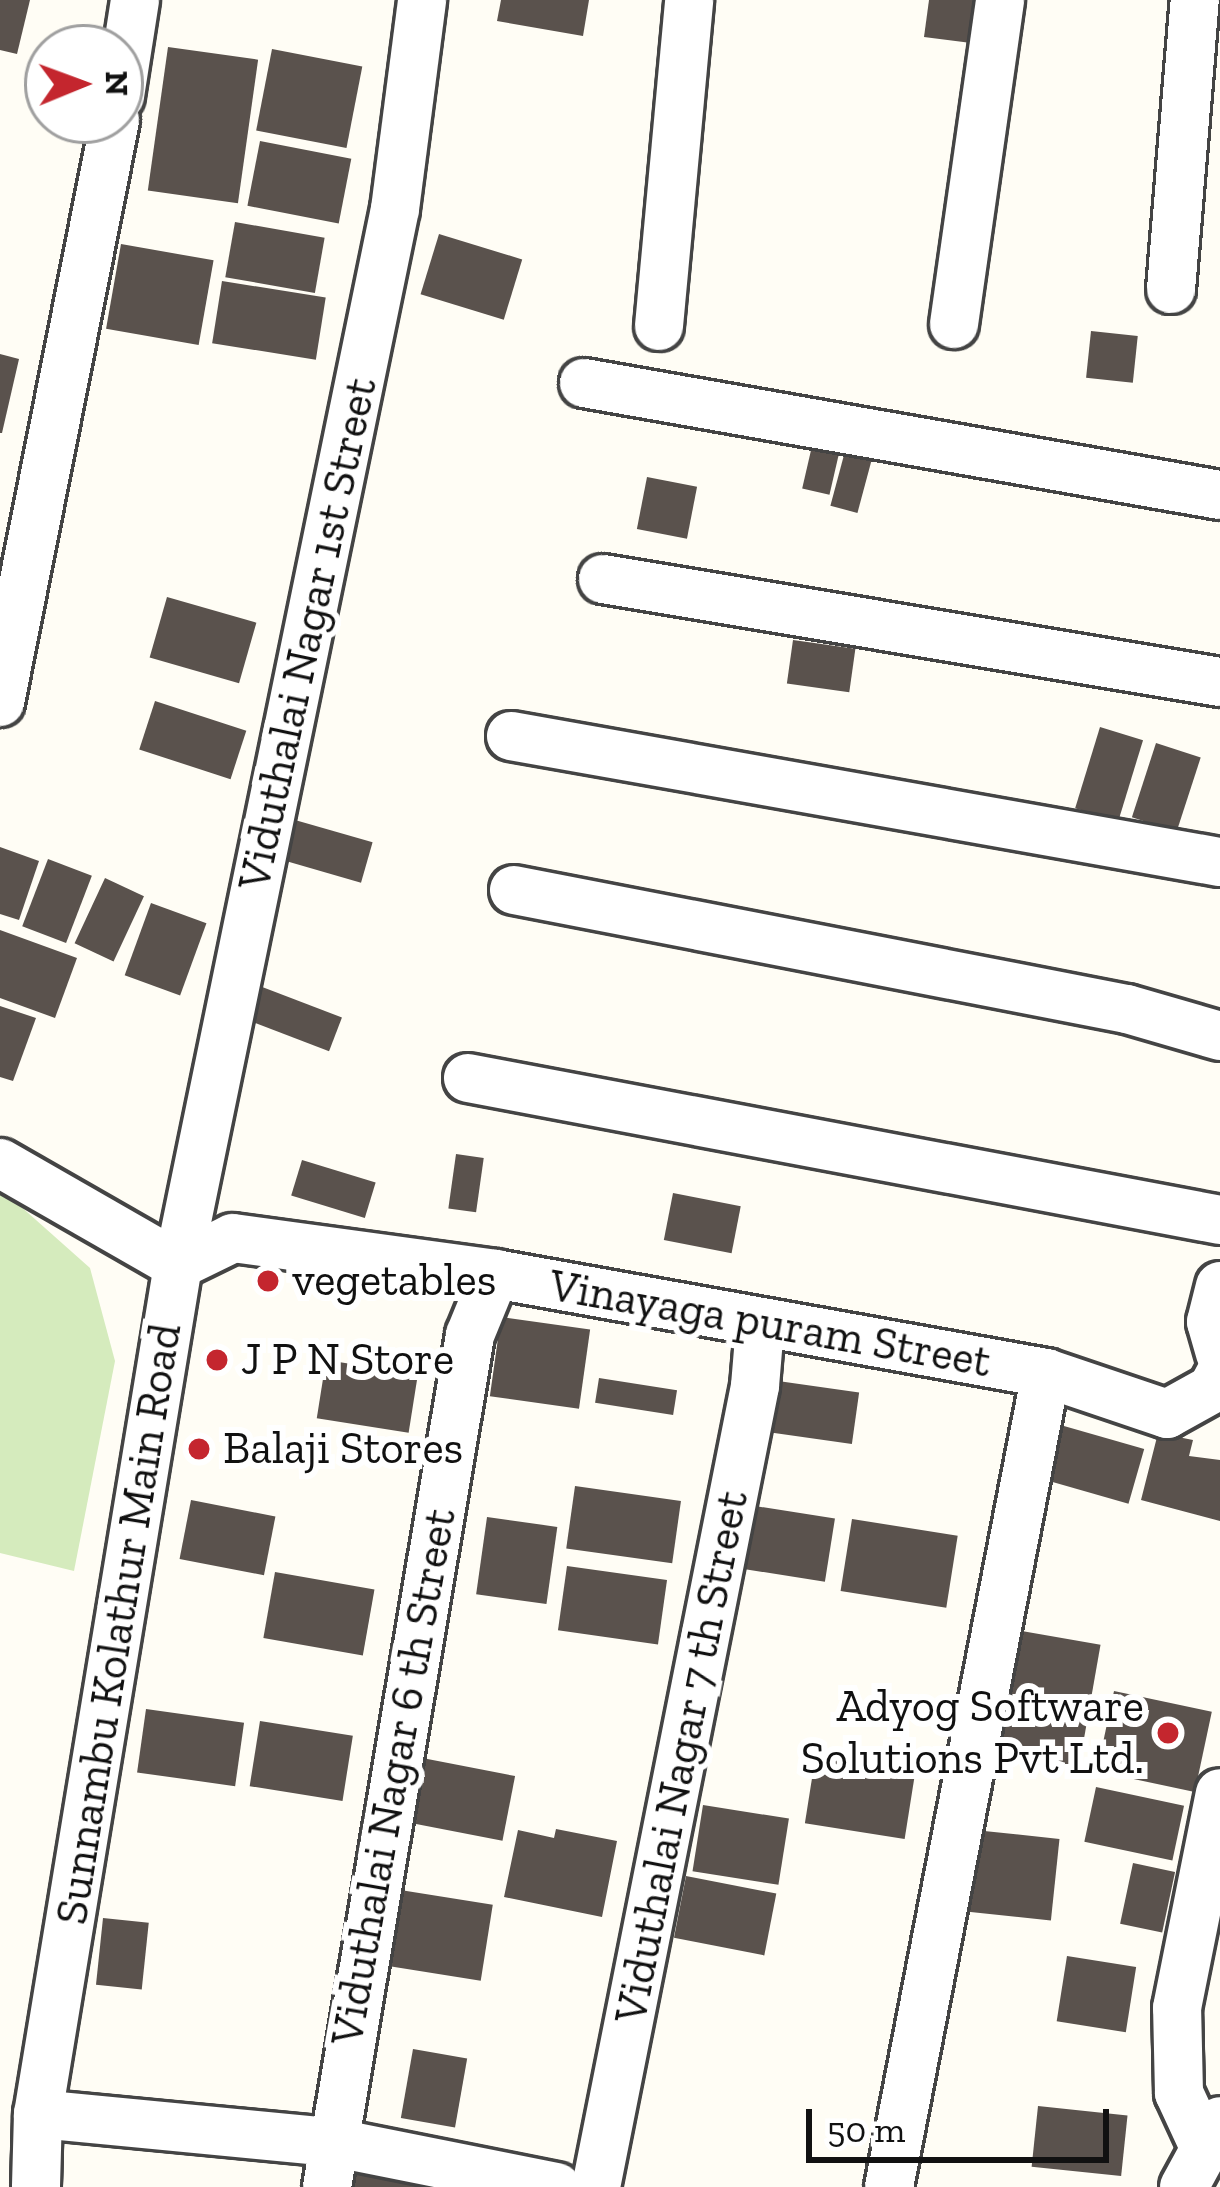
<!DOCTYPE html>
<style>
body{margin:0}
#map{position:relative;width:1220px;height:2187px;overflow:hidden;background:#fffdf5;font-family:"Zilla Slab",serif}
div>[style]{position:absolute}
.green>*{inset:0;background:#d5ebbd}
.building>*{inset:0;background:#5a524d;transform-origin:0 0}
.roads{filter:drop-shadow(3px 0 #444) drop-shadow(-3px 0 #444) drop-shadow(0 3px #444) drop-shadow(0 -3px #444)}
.minor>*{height:48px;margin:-24px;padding:0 24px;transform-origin:24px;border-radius:24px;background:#fff}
.dots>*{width:33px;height:33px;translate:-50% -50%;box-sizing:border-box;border:6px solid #fff;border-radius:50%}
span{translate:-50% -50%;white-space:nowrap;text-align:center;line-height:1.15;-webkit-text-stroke:12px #fff;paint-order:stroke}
.street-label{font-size:45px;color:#111}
.poi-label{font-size:45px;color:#111}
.left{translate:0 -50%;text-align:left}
.right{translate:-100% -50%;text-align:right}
.north{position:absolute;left:24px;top:24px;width:120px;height:120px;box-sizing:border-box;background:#fff;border:3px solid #a0a0a0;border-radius:50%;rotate:89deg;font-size:33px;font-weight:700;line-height:48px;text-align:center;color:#111}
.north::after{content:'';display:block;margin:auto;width:42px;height:54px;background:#c4262e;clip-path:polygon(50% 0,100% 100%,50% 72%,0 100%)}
.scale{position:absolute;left:806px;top:2109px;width:303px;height:54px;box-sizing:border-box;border:6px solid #111;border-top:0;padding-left:15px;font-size:36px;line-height:42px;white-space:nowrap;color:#111;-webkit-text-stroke:9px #fff;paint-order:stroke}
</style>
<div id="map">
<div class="green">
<i style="clip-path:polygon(0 1188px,90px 1268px,115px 1361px,74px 1571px,0 1553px)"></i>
</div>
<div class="building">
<i style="clip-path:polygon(0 0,30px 0,17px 54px,0 50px)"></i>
<i style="clip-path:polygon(501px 0,589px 0,583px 36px,497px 21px)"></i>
<i style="clip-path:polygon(929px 0,985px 0,979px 44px,924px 37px)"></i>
<i style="left:168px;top:47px;width:91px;height:145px;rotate:8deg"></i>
<i style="left:272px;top:49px;width:92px;height:83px;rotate:11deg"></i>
<i style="left:260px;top:141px;width:93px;height:66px;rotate:11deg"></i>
<i style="left:235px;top:222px;width:91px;height:56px;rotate:10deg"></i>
<i style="left:439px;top:234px;width:87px;height:63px;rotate:17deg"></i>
<i style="left:121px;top:244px;width:94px;height:86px;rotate:10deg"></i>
<i style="left:222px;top:281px;width:105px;height:63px;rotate:9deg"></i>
<i style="left:1091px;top:331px;width:47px;height:47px;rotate:6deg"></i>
<i style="clip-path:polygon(0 354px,19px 359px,2px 433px,0 433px)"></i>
<i style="left:815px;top:433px;width:28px;height:57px;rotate:13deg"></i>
<i style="left:848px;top:440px;width:28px;height:68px;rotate:15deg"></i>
<i style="left:647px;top:477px;width:51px;height:53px;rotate:11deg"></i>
<i style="left:167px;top:597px;width:93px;height:63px;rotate:16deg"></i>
<i style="left:793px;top:640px;width:63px;height:44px;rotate:8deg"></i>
<i style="left:155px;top:701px;width:96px;height:51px;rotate:18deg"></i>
<i style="left:1100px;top:727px;width:45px;height:85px;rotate:17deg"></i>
<i style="left:1156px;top:743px;width:47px;height:78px;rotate:18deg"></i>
<i style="left:288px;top:818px;width:88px;height:42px;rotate:16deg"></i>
<i style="clip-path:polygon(0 847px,39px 861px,19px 920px,0 914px)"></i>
<i style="left:48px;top:859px;width:47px;height:72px;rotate:21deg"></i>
<i style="left:105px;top:878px;width:43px;height:72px;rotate:25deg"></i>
<i style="left:151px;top:903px;width:59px;height:77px;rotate:20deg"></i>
<i style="clip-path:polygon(0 930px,77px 958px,55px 1018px,0 998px)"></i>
<i style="left:257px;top:985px;width:91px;height:36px;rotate:21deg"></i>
<i style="clip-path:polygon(0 1006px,36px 1018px,13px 1081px,0 1077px)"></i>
<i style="left:456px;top:1154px;width:28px;height:55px;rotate:8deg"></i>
<i style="left:302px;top:1160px;width:77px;height:37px;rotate:17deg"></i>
<i style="left:673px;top:1193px;width:69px;height:48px;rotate:11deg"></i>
<i style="left:501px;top:1317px;width:90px;height:80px;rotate:8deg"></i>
<i style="left:326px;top:1360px;width:93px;height:59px;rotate:9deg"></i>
<i style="left:599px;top:1378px;width:79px;height:25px;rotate:9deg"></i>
<i style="left:771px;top:1380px;width:89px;height:52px;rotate:8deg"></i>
<i style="left:1050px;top:1422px;width:98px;height:57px;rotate:16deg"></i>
<i style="clip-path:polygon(1158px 1433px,1193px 1440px,1189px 1456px,1220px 1460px,1220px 1521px,1141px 1500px)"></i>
<i style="left:575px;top:1486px;width:107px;height:63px;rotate:8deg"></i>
<i style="left:191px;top:1500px;width:86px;height:60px;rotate:11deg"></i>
<i style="left:749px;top:1505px;width:87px;height:64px;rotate:9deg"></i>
<i style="left:487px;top:1517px;width:71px;height:78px;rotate:8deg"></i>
<i style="left:852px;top:1519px;width:107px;height:73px;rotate:9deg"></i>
<i style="left:567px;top:1566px;width:101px;height:65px;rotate:8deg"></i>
<i style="left:275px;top:1572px;width:101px;height:67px;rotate:10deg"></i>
<i style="left:1005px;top:1628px;width:97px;height:124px;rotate:10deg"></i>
<i style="left:1114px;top:1691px;width:100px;height:82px;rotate:12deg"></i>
<i style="left:146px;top:1709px;width:99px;height:64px;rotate:8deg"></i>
<i style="left:260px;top:1721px;width:94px;height:66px;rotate:9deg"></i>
<i style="left:816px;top:1753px;width:101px;height:71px;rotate:9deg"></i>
<i style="left:412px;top:1756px;width:105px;height:66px;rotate:11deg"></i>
<i style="left:1096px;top:1787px;width:90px;height:56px;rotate:12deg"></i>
<i style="left:703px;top:1805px;width:87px;height:67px;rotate:9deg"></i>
<i style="clip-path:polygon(556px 1829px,617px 1841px,602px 1917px,504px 1897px,518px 1830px,554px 1838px)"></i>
<i style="left:965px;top:1829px;width:95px;height:82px;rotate:6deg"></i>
<i style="left:1133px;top:1863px;width:43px;height:62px;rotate:12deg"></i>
<i style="left:686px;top:1876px;width:92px;height:63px;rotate:11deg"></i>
<i style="left:394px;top:1889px;width:100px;height:77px;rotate:9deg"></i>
<i style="left:103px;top:1918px;width:46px;height:67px;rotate:6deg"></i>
<i style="left:1067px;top:1956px;width:70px;height:66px;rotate:9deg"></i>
<i style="left:413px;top:2049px;width:55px;height:70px;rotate:10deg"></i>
<i style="left:1038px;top:2106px;width:90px;height:61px;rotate:6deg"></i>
<i style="clip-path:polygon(345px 2169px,428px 2185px,428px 2187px,341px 2187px)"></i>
</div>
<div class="roads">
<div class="minor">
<i style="left:120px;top:96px;width:97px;rotate:-81.1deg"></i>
<i style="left:1171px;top:289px;width:290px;rotate:-85.3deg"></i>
<i style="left:954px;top:324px;width:327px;rotate:-81.9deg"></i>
<i style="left:659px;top:326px;width:327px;rotate:-84.7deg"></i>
<i style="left:584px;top:383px;width:646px;rotate:9.99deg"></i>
<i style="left:603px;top:579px;width:626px;rotate:9.48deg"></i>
<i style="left:0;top:702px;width:593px;rotate:-78.82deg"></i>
<i style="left:511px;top:736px;width:720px;rotate:10.08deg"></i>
<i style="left:514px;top:890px;width:624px;rotate:10.99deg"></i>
<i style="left:1127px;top:1009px;width:97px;rotate:16.2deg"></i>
<i style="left:468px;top:1078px;width:765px;rotate:10.69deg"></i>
<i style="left:0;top:1163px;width:205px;rotate:29.8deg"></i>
<i style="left:178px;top:1265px;width:860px;rotate:99.36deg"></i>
<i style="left:38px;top:2114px;width:73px;rotate:91.6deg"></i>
<i style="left:178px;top:1265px;width:1078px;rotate:-78.39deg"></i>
<i style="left:395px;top:209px;width:211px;rotate:-82.6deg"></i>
<i style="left:178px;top:1265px;width:61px;rotate:-26.1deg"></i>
<i style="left:233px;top:1238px;width:264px;rotate:7.8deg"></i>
<i style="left:495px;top:1274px;width:560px;rotate:10.19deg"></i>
<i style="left:1046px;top:1373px;width:128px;rotate:18.7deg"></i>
<i style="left:1167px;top:1414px;width:51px;rotate:-29.1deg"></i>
<i style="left:1212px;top:1389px;width:17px;rotate:-62deg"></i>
<i style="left:1220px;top:1286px;width:37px;rotate:104deg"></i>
<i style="left:1211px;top:1322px;width:33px;rotate:74deg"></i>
<i style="left:38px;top:2114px;width:294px;rotate:5.5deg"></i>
<i style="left:331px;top:2142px;width:230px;rotate:11.3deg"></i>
<i style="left:1204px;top:2147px;width:60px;rotate:-114.8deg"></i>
<i style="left:1179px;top:2093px;width:85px;rotate:-91.3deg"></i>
<i style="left:1177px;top:2008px;width:219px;rotate:-78.7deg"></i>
<i style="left:327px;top:2187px;width:864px;rotate:-80.47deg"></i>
<i style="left:470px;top:1335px;width:66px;rotate:-67.7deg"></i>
<i style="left:596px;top:2187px;width:817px;rotate:-78.77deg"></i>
<i style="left:755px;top:1386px;width:60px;rotate:-85.2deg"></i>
<i style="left:889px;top:2187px;width:829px;rotate:-79.08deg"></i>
<i style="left:1184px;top:2187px;width:75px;rotate:-61.4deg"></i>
</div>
</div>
<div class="dots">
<i style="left:268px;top:1281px;background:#c4262e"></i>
<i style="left:217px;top:1360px;background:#c4262e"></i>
<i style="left:199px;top:1449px;background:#c4262e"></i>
<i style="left:1168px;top:1733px;background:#c4262e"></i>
</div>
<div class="street-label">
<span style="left:308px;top:634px;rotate:-78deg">Viduthalai Nagar 1st Street</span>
<span style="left:770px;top:1324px;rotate:10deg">Vinayaga puram Street</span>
<span style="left:119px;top:1624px;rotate:-81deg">Sunnambu Kolathur Main Road</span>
<span style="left:682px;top:1757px;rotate:-79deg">Viduthalai Nagar 7 th Street</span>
<span style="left:394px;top:1777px;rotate:-80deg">Viduthalai Nagar 6 th Street</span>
</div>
<div class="poi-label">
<span class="left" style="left:292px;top:1281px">vegetables</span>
<span class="left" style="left:241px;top:1360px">J P N Store</span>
<span class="left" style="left:223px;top:1449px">Balaji Stores</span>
<span class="right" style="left:1144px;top:1733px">Adyog Software<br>Solutions Pvt Ltd.</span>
</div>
<div class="north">N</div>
<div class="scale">50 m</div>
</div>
